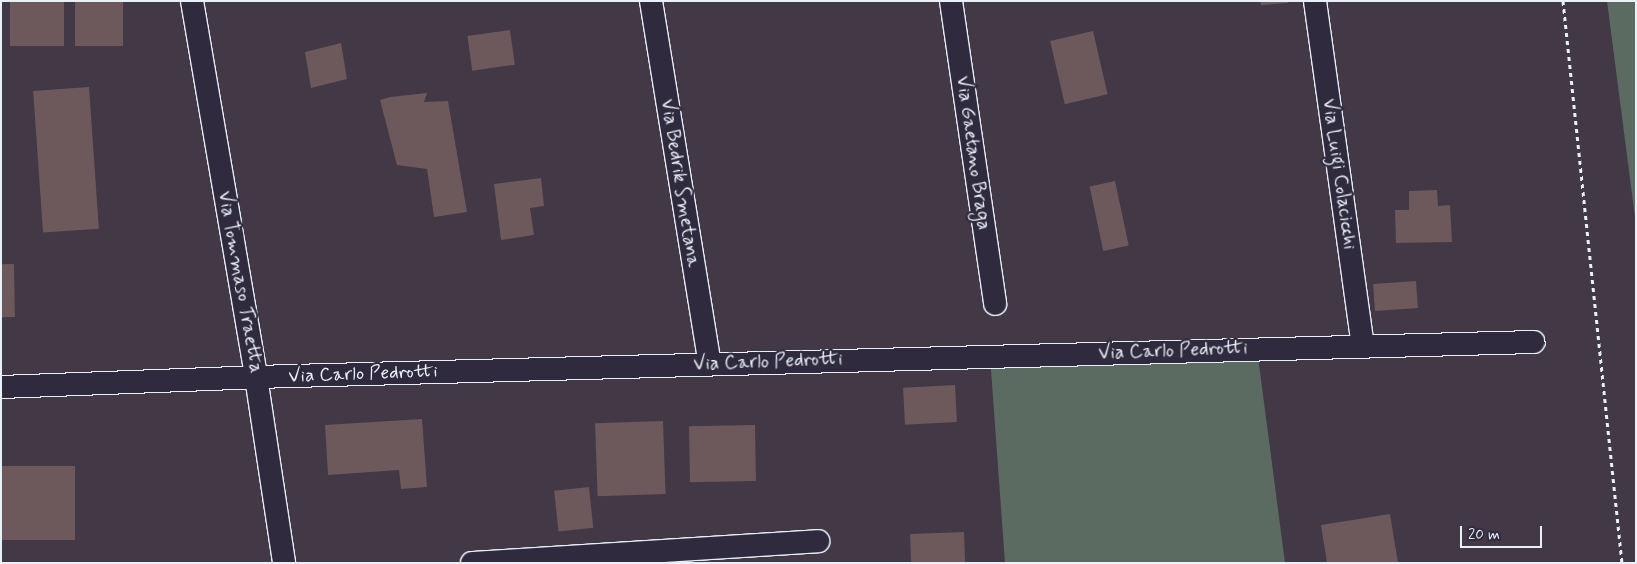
<!DOCTYPE html>
<style>
body{margin:0}
#map{position:relative;width:1637px;height:564px;overflow:hidden;background:#423846;font-family:Mynerve,sans-serif}
div>[style]{position:absolute}
.green>*{inset:0;background:#5b6b62}
.building>*{inset:0;background:#6d585b;transform-origin:0 0}
.path>*{height:3px;margin-top:-1.5px;transform-origin:0;background:repeating-linear-gradient(90deg,#e8f1f8 0 4px,transparent 0 8px)}
.roads{filter:drop-shadow(1px 0 #e8f1f8) drop-shadow(-1px 0 #e8f1f8) drop-shadow(0 1px #e8f1f8) drop-shadow(0 -1px #e8f1f8)}
.street>*{height:22px;margin:-11px;padding:0 11px;transform-origin:11px;border-radius:11px;background:#2f2a3d}
span{translate:-50% -50%;white-space:nowrap;text-align:center;line-height:1.15;-webkit-text-stroke:4.5px #2f2a3d;paint-order:stroke}
.street-label{font-size:19px;color:#e8f1f8}
.frame{position:absolute;inset:0;border:2px solid #e8f1f8;pointer-events:none}
.scale{position:absolute;left:1460px;top:526px;width:82px;height:22px;box-sizing:border-box;border:2px solid #e8f1f8;border-top:0;padding-left:6px;font-size:15px;line-height:18px;white-space:nowrap;color:#e8f1f8;-webkit-text-stroke:4px #2f2a3d;paint-order:stroke}
</style>
<div id="map">
<div class="green">
<i style="clip-path:polygon(1607px 1px,1636px 1px,1636px 225px)"></i>
<i style="clip-path:polygon(1257px 349px,1285px 563px,1005px 563px,990px 356px)"></i>
</div>
<div class="building">
<i style="left:10px;top:1px;width:54px;height:45px"></i>
<i style="left:75px;top:1px;width:48px;height:45px"></i>
<i style="clip-path:polygon(1260px 1px,1288px 1px,1288px 3px,1261px 5px)"></i>
<i style="left:510px;top:30px;width:35px;height:43px;rotate:82deg"></i>
<i style="left:1093px;top:31px;width:65px;height:44px;rotate:77deg"></i>
<i style="clip-path:polygon(341px 43px,347px 79px,311px 88px,305px 52px)"></i>
<i style="left:89px;top:87px;width:142px;height:56px;rotate:86deg"></i>
<i style="clip-path:polygon(427px 93px,424px 102px,448px 101px,467px 212px,434px 217px,427px 169px,397px 165px,380px 100px,390px 97px)"></i>
<i style="clip-path:polygon(541px 178px,544px 206px,530px 208px,534px 235px,501px 240px,494px 184px)"></i>
<i style="left:1115px;top:181px;width:66px;height:26px;rotate:78deg"></i>
<i style="clip-path:polygon(1437px 190px,1438px 206px,1450px 205px,1452px 242px,1396px 243px,1395px 210px,1409px 210px,1409px 191px)"></i>
<i style="left:14px;top:264px;width:53px;height:13px;rotate:89deg"></i>
<i style="left:1416px;top:281px;width:27px;height:43px;rotate:86deg"></i>
<i style="left:955px;top:385px;width:37px;height:52px;rotate:87deg"></i>
<i style="clip-path:polygon(422px 419px,427px 487px,401px 489px,399px 470px,328px 475px,325px 425px)"></i>
<i style="left:663px;top:421px;width:73px;height:68px;rotate:88deg"></i>
<i style="left:755px;top:425px;width:56px;height:66px;rotate:89deg"></i>
<i style="left:1px;top:466px;width:74px;height:74px"></i>
<i style="left:589px;top:487px;width:41px;height:35px;rotate:84deg"></i>
<i style="clip-path:polygon(1390px 514px,1398px 563px,1327px 563px,1321px 525px)"></i>
<i style="left:964px;top:532px;width:31px;height:54px;rotate:88deg"></i>
</div>
<div class="path">
<i style="left:1563px;top:1px;width:565px;rotate:84.01deg"></i>
</div>
<div class="roads">
<div class="street">
<i style="left:192px;top:1px;width:381px;rotate:80.3deg"></i>
<i style="left:256px;top:377px;width:188px;rotate:81.4deg"></i>
<i style="left:651px;top:1px;width:368px;rotate:80.8deg"></i>
<i style="left:951px;top:1px;width:306px;rotate:81.7deg"></i>
<i style="left:1315px;top:1px;width:348px;rotate:82.1deg"></i>
<i style="left:1px;top:387px;width:255px;rotate:-2.2deg"></i>
<i style="left:256px;top:377px;width:1278px;rotate:-1.57deg"></i>
<i style="left:472px;top:563px;width:347px;rotate:-3.6deg"></i>
</div>
</div>
<div class="street-label">
<span style="left:973px;top:153px;rotate:82deg">Via Gaetano Braga</span>
<span style="left:1339px;top:174px;rotate:82deg">Via Luigi Colacicchi</span>
<span style="left:680px;top:183px;rotate:81deg">Via Bedrik Smetana</span>
<span style="left:240px;top:282px;rotate:80deg">Via Tommaso Traetta</span>
<span style="left:1173px;top:351px;rotate:-2deg">Via Carlo Pedrotti</span>
<span style="left:768px;top:362px;rotate:-2deg">Via Carlo Pedrotti</span>
<span style="left:363px;top:374px;rotate:-2deg">Via Carlo Pedrotti</span>
</div>
<div class="frame"></div>
<div class="scale">20 m</div>
</div>
